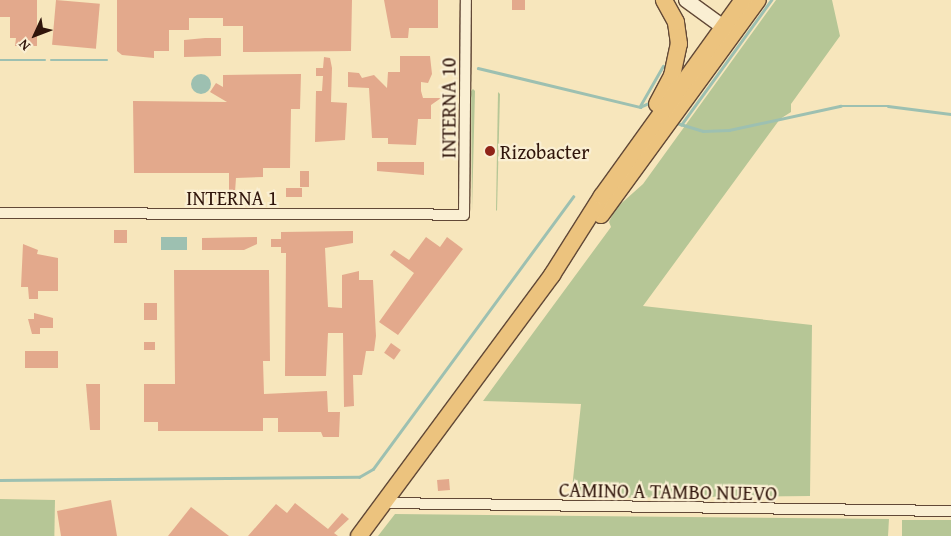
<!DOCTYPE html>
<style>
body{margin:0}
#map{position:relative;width:951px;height:536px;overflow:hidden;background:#f7e6bc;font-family:"Gentium Book Plus",serif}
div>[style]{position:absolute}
.green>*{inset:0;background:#b6c696;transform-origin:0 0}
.water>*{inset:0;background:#9dc0b1;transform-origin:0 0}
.round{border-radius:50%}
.stream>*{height:2.5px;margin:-1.25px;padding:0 1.25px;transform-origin:1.25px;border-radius:1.25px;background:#9dc0b1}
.building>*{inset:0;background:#e3a98c;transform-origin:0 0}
.roads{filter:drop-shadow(1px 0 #624937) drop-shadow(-1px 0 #624937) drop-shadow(0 1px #624937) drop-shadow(0 -1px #624937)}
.minor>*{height:10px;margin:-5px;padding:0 5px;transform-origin:5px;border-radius:5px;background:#faefd3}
.tertiary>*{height:14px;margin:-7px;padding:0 7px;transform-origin:7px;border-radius:7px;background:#faefd3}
.primary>*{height:16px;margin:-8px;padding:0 8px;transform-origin:8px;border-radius:8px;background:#ecc37e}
.dots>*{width:14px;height:14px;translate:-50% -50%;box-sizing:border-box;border:2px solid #faefd3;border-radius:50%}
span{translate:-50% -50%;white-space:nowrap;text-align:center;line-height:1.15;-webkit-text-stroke:4.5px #faefd3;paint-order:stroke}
.street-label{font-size:20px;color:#30150b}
.poi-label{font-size:20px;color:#30150b}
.left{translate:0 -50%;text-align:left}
.north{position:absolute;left:10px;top:10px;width:50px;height:50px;-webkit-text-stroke:4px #faefd3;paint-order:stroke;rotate:227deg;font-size:14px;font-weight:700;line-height:20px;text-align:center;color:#30150b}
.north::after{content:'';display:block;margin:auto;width:18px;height:22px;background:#30150b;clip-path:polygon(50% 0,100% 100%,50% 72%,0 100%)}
</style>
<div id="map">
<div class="green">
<i style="clip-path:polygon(776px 0,832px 0,840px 36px,791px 104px,791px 112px,780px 119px,643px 306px,812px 325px,810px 496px,571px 498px,581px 404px,483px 401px,611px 227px,609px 222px,615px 209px,643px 184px)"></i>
<i style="clip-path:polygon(473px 89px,475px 91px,472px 211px,471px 91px)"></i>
<i style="clip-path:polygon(498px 92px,500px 94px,497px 211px,496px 210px)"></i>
<i style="left:0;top:499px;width:55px;height:37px;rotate:1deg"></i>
<i style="clip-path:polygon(395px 514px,889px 519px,888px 536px,378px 536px)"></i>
<i style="left:902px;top:520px;width:49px;height:16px"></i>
</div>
<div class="water">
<i class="round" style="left:191px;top:74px;width:20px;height:20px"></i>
<i style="left:161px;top:237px;width:26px;height:13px"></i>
</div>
<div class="stream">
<i style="left:0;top:60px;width:45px"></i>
<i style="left:51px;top:60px;width:56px"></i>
<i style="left:478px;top:68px;width:167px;rotate:13.5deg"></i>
<i style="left:640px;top:107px;width:10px;rotate:-24deg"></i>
<i style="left:640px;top:106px;width:46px;rotate:-60.1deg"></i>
<i style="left:677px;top:123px;width:27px;rotate:17deg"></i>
<i style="left:703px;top:131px;width:26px;rotate:-2deg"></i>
<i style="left:729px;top:130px;width:114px;rotate:-12.2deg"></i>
<i style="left:840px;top:106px;width:48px"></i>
<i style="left:888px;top:106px;width:64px;rotate:7.2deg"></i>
<i style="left:681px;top:125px;width:154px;rotate:-54.2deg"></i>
<i style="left:0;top:480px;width:359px;rotate:-0.5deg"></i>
<i style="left:359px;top:477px;width:16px;rotate:-30deg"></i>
<i style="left:373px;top:469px;width:338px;rotate:-53.7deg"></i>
</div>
<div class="building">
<i style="clip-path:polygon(0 0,37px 0,37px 46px,15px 46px,16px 38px,10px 38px,10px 17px,0 17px)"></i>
<i style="left:56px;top:0;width:44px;height:45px;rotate:5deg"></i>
<i style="clip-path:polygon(117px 0,352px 0,351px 51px,243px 52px,243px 26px,223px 26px,223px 18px,189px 18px,189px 30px,169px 30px,169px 51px,154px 51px,154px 58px,122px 55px,117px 51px)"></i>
<i style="clip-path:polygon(384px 0,438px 0,438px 28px,409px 28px,408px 38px,391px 38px)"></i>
<i style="left:512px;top:0;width:13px;height:10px"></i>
<i style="clip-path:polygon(205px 38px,221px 38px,221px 56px,184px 57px,184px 40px)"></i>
<i style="clip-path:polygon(400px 56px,430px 56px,432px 74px,428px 83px,421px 82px,421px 91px,423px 98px,441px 98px,431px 105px,431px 119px,418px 119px,416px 145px,388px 144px,388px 138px,372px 138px,369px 88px,348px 87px,348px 72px,359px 73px,362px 78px,374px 75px,387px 88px,388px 72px,400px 72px)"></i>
<i style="clip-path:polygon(324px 57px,330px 58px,332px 68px,331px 102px,347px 103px,345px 140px,315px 142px,316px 91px,322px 91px,323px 76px,316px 76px,316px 68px,323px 68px)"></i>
<i style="clip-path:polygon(301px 74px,300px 109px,291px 109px,290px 168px,263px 168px,263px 177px,236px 178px,234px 207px,216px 207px,217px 190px,229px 190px,229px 173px,134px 173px,133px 101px,227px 102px,210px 92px,216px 83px,223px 87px,223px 75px)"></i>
<i style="clip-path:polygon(377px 162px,424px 162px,424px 175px,377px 171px)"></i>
<i style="left:300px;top:171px;width:9px;height:16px"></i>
<i style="left:286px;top:188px;width:16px;height:9px"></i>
<i style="left:114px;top:230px;width:13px;height:13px"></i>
<i style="clip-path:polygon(353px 231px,353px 243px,325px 248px,328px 307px,342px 308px,342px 275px,359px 271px,359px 280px,373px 280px,376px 336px,374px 351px,366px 351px,362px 375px,353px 375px,354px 406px,344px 407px,343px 333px,328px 333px,326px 376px,285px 376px,286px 253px,281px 253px,281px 247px,271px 247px,271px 239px,281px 239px,281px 232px)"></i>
<i style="clip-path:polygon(257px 237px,257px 244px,244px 250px,202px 250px,202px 238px)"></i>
<i style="clip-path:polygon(426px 237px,440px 247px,447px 237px,463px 249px,398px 335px,379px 322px,414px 273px,390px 255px,394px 250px,409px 260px)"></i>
<i style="clip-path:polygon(23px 244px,38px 250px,37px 254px,58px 258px,58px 291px,38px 291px,38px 299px,29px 299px,28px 287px,21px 287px)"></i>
<i style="clip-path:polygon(174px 270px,269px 270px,270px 361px,263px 361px,264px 394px,327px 391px,328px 412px,340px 412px,339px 437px,323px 437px,321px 432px,278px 432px,278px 418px,263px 418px,263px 431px,158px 431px,158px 422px,144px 422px,144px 384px,175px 384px)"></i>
<i style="left:144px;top:303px;width:13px;height:17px"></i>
<i style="clip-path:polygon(34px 313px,53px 318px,53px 328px,40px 328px,40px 334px,32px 334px,28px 319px,34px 319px)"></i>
<i style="left:144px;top:342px;width:11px;height:8px"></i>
<i style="left:391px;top:343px;width:12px;height:12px;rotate:35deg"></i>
<i style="left:25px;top:351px;width:33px;height:17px"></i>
<i style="clip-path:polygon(86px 384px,100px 384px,100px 430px,90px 430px)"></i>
<i style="left:449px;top:479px;width:11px;height:12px;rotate:85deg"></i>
<i style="clip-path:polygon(111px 500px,117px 536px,61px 536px,57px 511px)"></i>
<i style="clip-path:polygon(295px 503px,328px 529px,342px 513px,349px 519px,334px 533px,338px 536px,248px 536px,276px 504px,287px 513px)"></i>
<i style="clip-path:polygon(191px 507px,229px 536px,168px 536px)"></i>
</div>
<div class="roads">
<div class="minor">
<i style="left:0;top:213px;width:464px;rotate:0.2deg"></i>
<i style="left:464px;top:215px;width:215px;rotate:-89.5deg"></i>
<i style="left:384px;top:503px;width:567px;rotate:0.81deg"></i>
</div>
<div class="tertiary">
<i style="left:686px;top:0;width:54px;rotate:36deg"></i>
</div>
<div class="primary">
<i style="left:657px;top:104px;width:32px;rotate:-62deg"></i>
<i style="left:672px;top:76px;width:33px;rotate:-78deg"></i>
<i style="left:679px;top:44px;width:22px;rotate:-98deg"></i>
<i style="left:676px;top:22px;width:25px;rotate:-119deg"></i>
<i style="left:601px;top:215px;width:266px;rotate:-53.9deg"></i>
<i style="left:359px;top:536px;width:325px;rotate:-53.5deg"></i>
<i style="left:552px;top:275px;width:93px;rotate:-57.7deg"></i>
<i style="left:602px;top:196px;width:241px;rotate:-54.3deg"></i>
</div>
</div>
<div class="dots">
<i style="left:490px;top:151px;background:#8f2418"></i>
</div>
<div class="street-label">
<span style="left:448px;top:108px;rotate:-90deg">INTERNA 10</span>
<span style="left:232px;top:197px">INTERNA 1</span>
<span style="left:668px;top:491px;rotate:1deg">CAMINO A TAMBO NUEVO</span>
</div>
<div class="poi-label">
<span class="left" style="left:500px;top:151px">Rizobacter</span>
</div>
<div class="north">N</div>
</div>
